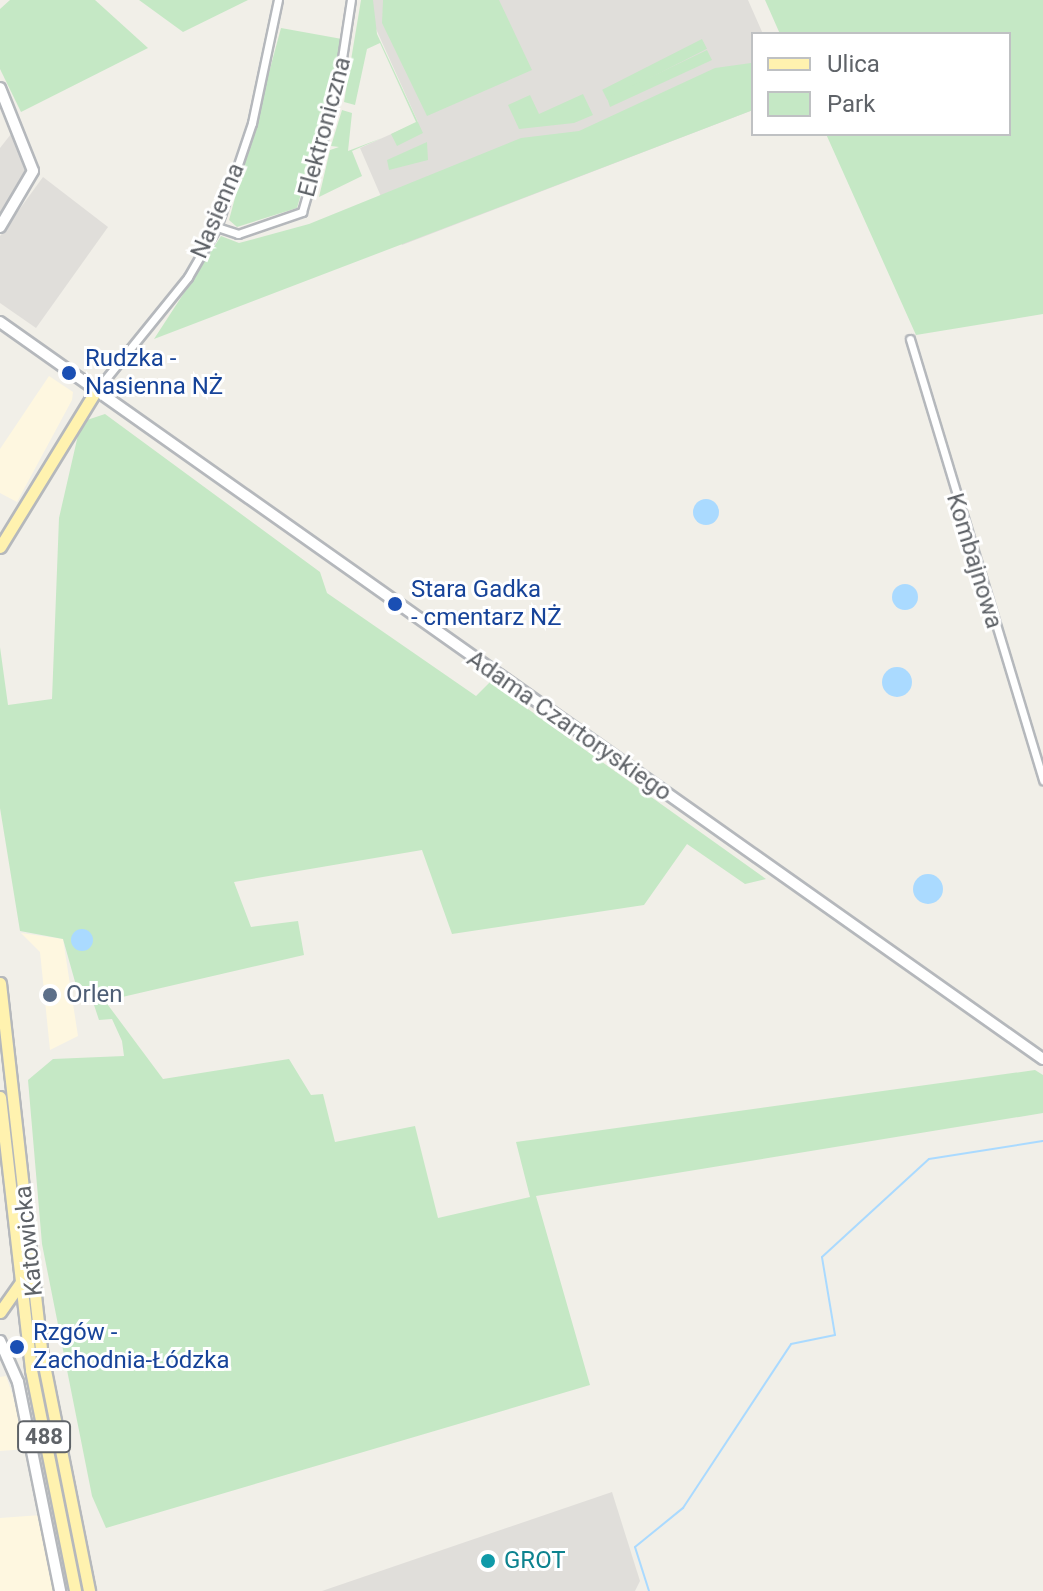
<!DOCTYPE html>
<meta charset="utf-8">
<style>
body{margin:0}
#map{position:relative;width:1043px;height:1591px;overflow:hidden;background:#f1efe8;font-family:Roboto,sans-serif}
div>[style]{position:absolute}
.commercial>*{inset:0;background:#fef7e0}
.industrial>*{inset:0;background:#e0deda}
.green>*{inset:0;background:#c5e8c5;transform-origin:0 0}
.water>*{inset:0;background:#aadaff}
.round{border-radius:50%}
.stream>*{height:2px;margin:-1px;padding:0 1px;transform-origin:1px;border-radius:1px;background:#aadaff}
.roads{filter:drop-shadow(2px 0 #b5b8bc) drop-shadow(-2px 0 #b5b8bc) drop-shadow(0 2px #b5b8bc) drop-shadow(0 -2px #b5b8bc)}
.street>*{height:7px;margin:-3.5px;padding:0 3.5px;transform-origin:3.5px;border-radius:3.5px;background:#fff}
.secondary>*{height:10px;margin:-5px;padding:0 5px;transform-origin:5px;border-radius:5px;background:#fff}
.primary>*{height:11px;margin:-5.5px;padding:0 5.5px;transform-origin:5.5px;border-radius:5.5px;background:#fff2af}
.dots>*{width:22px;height:22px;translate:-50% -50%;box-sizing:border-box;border:4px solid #fff;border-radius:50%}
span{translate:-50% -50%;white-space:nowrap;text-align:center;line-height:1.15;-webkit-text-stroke:6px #fff;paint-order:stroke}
.shield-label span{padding:2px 6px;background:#fff;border:2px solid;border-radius:6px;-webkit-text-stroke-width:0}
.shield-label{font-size:22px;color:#5f6368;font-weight:700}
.street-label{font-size:24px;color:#5f6368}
.transit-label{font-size:24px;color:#164399}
.left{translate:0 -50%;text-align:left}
.service-label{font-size:24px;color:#4e5e75}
.culture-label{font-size:24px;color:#0d838f}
.legend{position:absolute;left:751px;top:32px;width:260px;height:104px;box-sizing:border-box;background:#fff;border:2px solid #bfc1c3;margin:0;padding:10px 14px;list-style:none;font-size:24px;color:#5f6368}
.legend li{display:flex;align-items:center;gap:16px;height:40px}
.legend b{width:40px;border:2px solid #bfc1c3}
</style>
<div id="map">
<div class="commercial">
<i style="clip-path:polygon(49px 376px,73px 392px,72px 400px,17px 502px,0 493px,0 449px)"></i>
<i style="clip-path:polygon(21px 933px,63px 939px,78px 1036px,50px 1050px,40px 952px)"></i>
<i style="clip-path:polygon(6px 1376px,13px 1396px,27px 1449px,0 1451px,0 1377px)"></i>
<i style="clip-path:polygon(41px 1515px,54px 1591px,0 1591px,0 1518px)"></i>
</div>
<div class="industrial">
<i style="clip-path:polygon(363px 0,748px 0,763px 34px,753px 34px,753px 110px,402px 245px,360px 148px,418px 122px)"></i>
<i style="clip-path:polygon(15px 129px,29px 170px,0 221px,0 148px)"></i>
<i style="clip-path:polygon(43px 177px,108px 227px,36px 328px,0 303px,0 236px)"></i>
<i style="clip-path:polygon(612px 1492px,640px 1581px,635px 1591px,322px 1591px)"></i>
</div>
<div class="green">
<i style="clip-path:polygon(10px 0,95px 0,148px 48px,21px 112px,0 69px,0 9px)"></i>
<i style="clip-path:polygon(139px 0,248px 0,183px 32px)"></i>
<i style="clip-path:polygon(361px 0,373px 0,377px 34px,423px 133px,397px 146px,391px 134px,416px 122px,380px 43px,367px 49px,355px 105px,344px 102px)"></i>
<i style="clip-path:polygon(383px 0,499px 0,532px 70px,427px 116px,382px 23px)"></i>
<i style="clip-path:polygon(765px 0,1043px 0,1043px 314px,916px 335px,826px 134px,1009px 134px,1009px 34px,780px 34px)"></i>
<i style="clip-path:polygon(281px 28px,342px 39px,333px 81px,297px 208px,237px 227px,229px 220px)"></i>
<i style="left:702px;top:39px;width:11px;height:112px;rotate:63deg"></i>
<i style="clip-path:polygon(707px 50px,712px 60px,610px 107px,607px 98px)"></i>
<i style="clip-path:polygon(751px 63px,753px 110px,154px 339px,221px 236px,239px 243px,309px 224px,521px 138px,579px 131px,715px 68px)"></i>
<i style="clip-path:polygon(583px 94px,593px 115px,574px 123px,519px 129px,508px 105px,530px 95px,539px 114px)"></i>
<i style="clip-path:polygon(342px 110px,352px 113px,348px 151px,382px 138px,352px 151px,362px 176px,319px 197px,330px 150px,339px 147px,331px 146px)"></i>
<i style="clip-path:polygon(427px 142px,428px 160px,389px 170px,387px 160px)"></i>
<i style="clip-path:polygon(105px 414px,320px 572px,327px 593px,476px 696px,490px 682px,766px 879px,745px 884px,687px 844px,644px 905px,452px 934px,422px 850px,234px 882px,251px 927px,298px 921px,304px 955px,105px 1001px,163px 1079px,289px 1059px,311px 1095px,323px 1094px,335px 1142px,415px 1126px,438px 1218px,530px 1197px,516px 1142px,1035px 1070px,1043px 1075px,1043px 1113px,536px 1196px,590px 1385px,106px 1528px,92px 1496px,42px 1244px,28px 1080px,53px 1059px,124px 1056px,122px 1041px,112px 1019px,99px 1020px,91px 996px,79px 996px,63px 939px,20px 931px,0 808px,0 647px,8px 705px,52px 699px,59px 518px,81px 422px)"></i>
</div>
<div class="water">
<i class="round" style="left:693px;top:499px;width:26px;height:26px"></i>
<i class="round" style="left:892px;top:584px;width:26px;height:26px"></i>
<i class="round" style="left:882px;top:667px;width:30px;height:30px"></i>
<i class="round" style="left:913px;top:874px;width:30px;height:30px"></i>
<i class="round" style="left:71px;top:929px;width:22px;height:22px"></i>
</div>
<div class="stream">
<i style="left:649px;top:1591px;width:46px;rotate:-107.7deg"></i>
<i style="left:635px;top:1547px;width:62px;rotate:-39.1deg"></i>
<i style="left:683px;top:1508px;width:196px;rotate:-56.6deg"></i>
<i style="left:791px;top:1344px;width:45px;rotate:-11.6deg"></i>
<i style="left:835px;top:1335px;width:79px;rotate:-99.5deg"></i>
<i style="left:822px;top:1257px;width:145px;rotate:-42.5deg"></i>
<i style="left:929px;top:1159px;width:115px;rotate:-9deg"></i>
</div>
<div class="roads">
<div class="street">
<i style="left:217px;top:227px;width:22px;rotate:18deg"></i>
<i style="left:238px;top:234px;width:68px;rotate:-19deg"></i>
<i style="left:302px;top:212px;width:126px;rotate:-73.9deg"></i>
<i style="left:337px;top:91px;width:92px;rotate:-81.3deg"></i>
<i style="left:910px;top:339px;width:461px;rotate:73.2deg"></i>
<i style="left:95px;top:392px;width:148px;rotate:-51deg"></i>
<i style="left:188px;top:277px;width:58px;rotate:-59.9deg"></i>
<i style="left:217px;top:227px;width:110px;rotate:-71.4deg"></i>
<i style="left:252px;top:123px;width:126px;rotate:-78.1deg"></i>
</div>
<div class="secondary">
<i style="left:0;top:88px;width:89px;rotate:68.3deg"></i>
<i style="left:33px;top:171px;width:65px;rotate:120.5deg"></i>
<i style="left:0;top:322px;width:1277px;rotate:35.25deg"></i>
<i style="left:0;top:1341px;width:45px;rotate:66.3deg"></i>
<i style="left:18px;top:1382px;width:213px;rotate:78.6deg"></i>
</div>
<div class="primary">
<i style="left:0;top:547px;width:182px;rotate:-58.5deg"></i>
<i style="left:0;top:983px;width:374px;rotate:83.6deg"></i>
<i style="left:42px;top:1355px;width:241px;rotate:78.7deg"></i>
<i style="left:0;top:1097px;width:275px;rotate:83.5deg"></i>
<i style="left:31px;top:1370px;width:225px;rotate:78.7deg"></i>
<i style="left:0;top:1312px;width:35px;rotate:-55deg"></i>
</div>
</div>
<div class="dots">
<i style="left:69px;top:373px;background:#1a4fb4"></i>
<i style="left:395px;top:604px;background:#1a4fb4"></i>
<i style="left:50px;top:995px;background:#5c6f8a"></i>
<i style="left:17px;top:1347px;background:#1a4fb4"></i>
<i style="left:488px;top:1561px;background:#0f9aa8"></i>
</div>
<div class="shield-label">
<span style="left:44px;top:1437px">488</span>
</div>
<div class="street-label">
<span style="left:325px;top:127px;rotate:-75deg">Elektroniczna</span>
<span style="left:218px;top:211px;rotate:-67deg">Nasienna</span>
<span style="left:974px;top:561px;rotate:73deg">Kombajnowa</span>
<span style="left:569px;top:726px;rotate:35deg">Adama Czartoryskiego</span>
<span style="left:29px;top:1241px;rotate:-96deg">Katowicka</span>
</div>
<div class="transit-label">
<span class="left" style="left:85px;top:373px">Rudzka -<br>Nasienna NŻ</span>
<span class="left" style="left:411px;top:604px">Stara Gadka<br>- cmentarz NŻ</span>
<span class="left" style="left:33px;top:1347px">Rzgów -<br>Zachodnia-Łódzka</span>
</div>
<div class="service-label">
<span class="left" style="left:66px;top:995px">Orlen</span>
</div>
<div class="culture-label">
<span class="left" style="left:504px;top:1561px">GROT</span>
</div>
<ul class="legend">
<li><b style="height:10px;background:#fff2af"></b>Ulica</li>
<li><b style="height:22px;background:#c5e8c5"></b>Park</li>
</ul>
</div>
